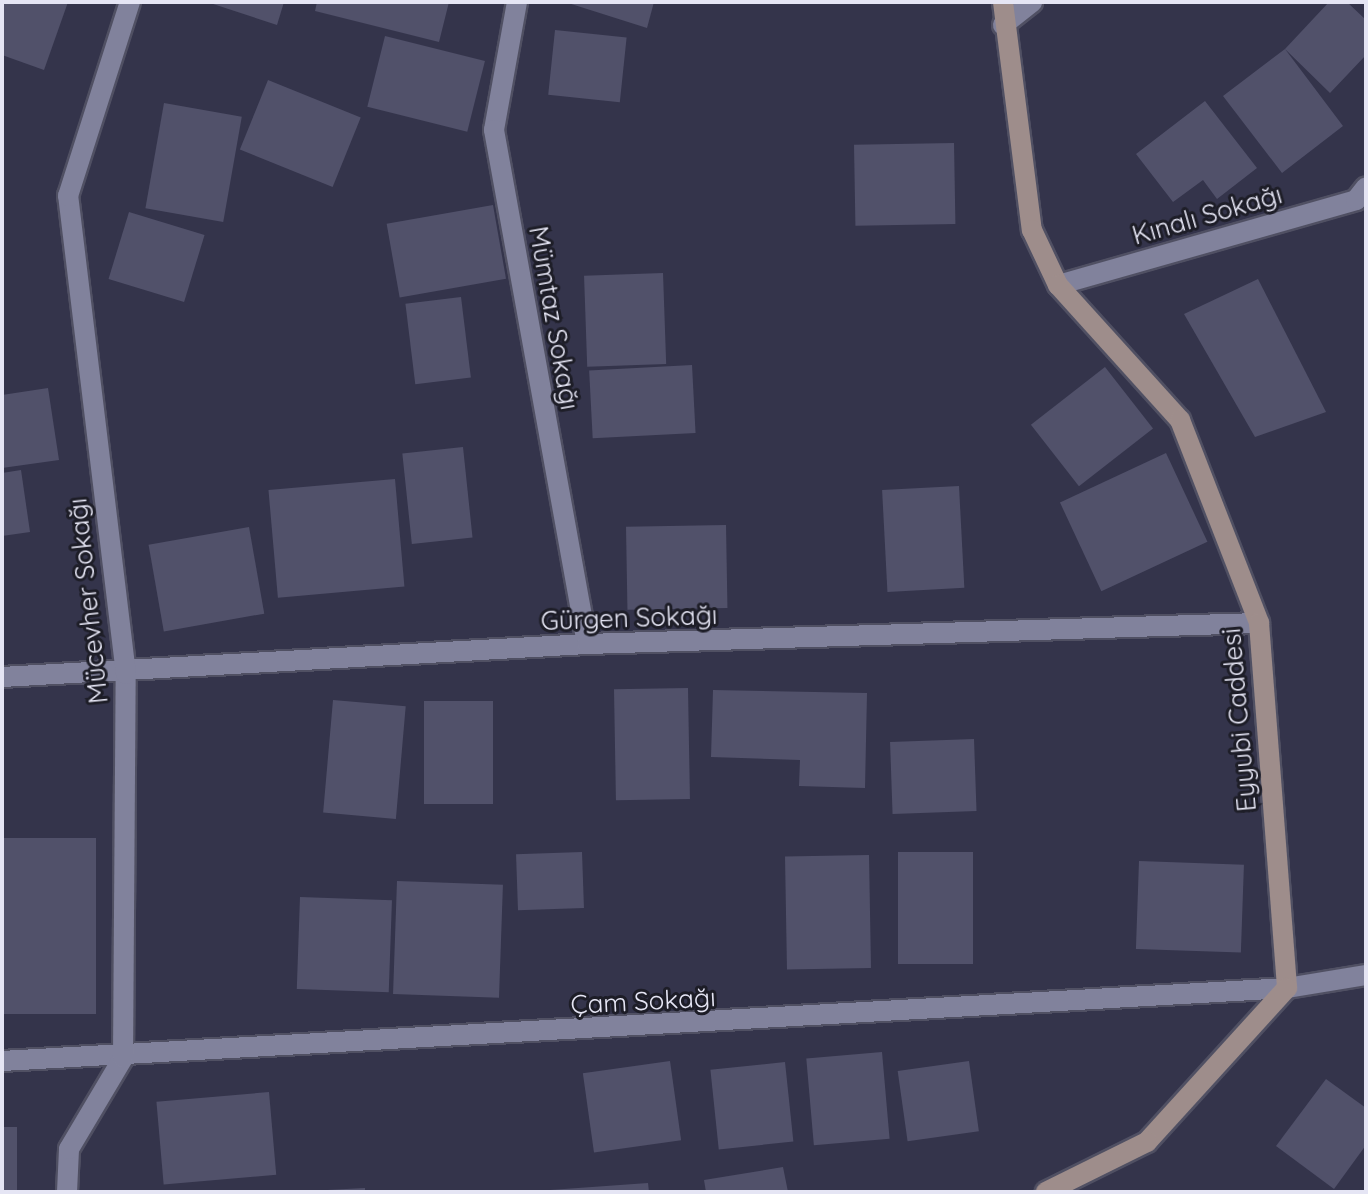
<!DOCTYPE html>
<meta charset="utf-8">
<style>
body{margin:0}
#map{position:relative;width:1368px;height:1194px;overflow:hidden;background:#34344b;font-family:Quicksand,sans-serif}
div>[style]{position:absolute}
.building>*{inset:0;background:#51516a;transform-origin:0 0}
.roads{filter:drop-shadow(2px 0 #505063) drop-shadow(-2px 0 #505063) drop-shadow(0 2px #505063) drop-shadow(0 -2px #505063)}
.street>*{height:20px;margin:-10px;padding:0 10px;transform-origin:10px;border-radius:10px;background:#81829c}
.secondary>*{height:20px;margin:-10px;padding:0 10px;transform-origin:10px;border-radius:10px;background:#9e8d8b}
span{translate:-50% -50%;white-space:nowrap;text-align:center;line-height:1.15;-webkit-text-stroke:6px #1d1d27;paint-order:stroke}
.street-label{font-size:26px;color:#e5e5f4}
.frame{position:absolute;inset:0;border:4px solid #e5e5f4;pointer-events:none}
</style>
<div id="map">
<div class="building">
<i style="clip-path:polygon(2px 2px,68px 2px,44px 70px,2px 55px)"></i>
<i style="clip-path:polygon(207px 2px,284px 2px,277px 25px)"></i>
<i style="clip-path:polygon(317px 2px,449px 2px,439px 42px,315px 11px)"></i>
<i style="clip-path:polygon(565px 2px,654px 2px,647px 28px)"></i>
<i style="clip-path:polygon(1329px 2px,1347px 2px,1366px 20px,1366px 55px,1330px 93px,1285px 49px,1343px 126px,1282px 173px,1223px 96px,1285px 49px)"></i>
<i style="left:555px;top:30px;width:72px;height:65px;rotate:6deg"></i>
<i style="left:385px;top:36px;width:103px;height:73px;rotate:14deg"></i>
<i style="left:268px;top:80px;width:100px;height:75px;rotate:22deg"></i>
<i style="clip-path:polygon(1205px 101px,1257px 168px,1217px 199px,1203px 180px,1173px 202px,1136px 154px)"></i>
<i style="left:164px;top:103px;width:79px;height:107px;rotate:10deg"></i>
<i style="left:954px;top:143px;width:81px;height:100px;rotate:89deg"></i>
<i style="left:493px;top:205px;width:75px;height:108px;rotate:80deg"></i>
<i style="left:129px;top:212px;width:79px;height:70px;rotate:17deg"></i>
<i style="left:663px;top:273px;width:91px;height:79px;rotate:88deg"></i>
<i style="clip-path:polygon(1258px 279px,1326px 412px,1255px 437px,1184px 314px)"></i>
<i style="left:461px;top:297px;width:81px;height:56px;rotate:83deg"></i>
<i style="left:692px;top:365px;width:68px;height:103px;rotate:87deg"></i>
<i style="left:1105px;top:367px;width:78px;height:94px;rotate:52deg"></i>
<i style="clip-path:polygon(48px 388px,59px 460px,2px 468px,2px 395px)"></i>
<i style="left:463px;top:447px;width:91px;height:61px;rotate:84deg"></i>
<i style="left:1166px;top:453px;width:98px;height:117px;rotate:65deg"></i>
<i style="clip-path:polygon(21px 470px,30px 532px,2px 536px,2px 473px)"></i>
<i style="left:395px;top:479px;width:108px;height:127px;rotate:85deg"></i>
<i style="left:959px;top:486px;width:102px;height:77px;rotate:87deg"></i>
<i style="left:726px;top:525px;width:83px;height:100px;rotate:89deg"></i>
<i style="left:249px;top:527px;width:88px;height:102px;rotate:80deg"></i>
<i style="left:688px;top:688px;width:111px;height:74px;rotate:89deg"></i>
<i style="clip-path:polygon(713px 690px,867px 693px,865px 788px,799px 786px,800px 760px,711px 757px)"></i>
<i style="left:333px;top:700px;width:73px;height:113px;rotate:5deg"></i>
<i style="left:493px;top:701px;width:103px;height:69px;rotate:90deg"></i>
<i style="left:974px;top:739px;width:72px;height:84px;rotate:88deg"></i>
<i style="left:96px;top:838px;width:176px;height:94px;rotate:90deg"></i>
<i style="left:582px;top:852px;width:56px;height:66px;rotate:88deg"></i>
<i style="left:898px;top:852px;width:75px;height:112px"></i>
<i style="left:869px;top:855px;width:113px;height:84px;rotate:89deg"></i>
<i style="left:1139px;top:861px;width:105px;height:88px;rotate:2deg"></i>
<i style="left:397px;top:881px;width:106px;height:113px;rotate:2deg"></i>
<i style="left:300px;top:897px;width:92px;height:92px;rotate:2deg"></i>
<i style="left:882px;top:1052px;width:87px;height:76px;rotate:85deg"></i>
<i style="left:670px;top:1061px;width:80px;height:88px;rotate:82deg"></i>
<i style="left:969px;top:1061px;width:71px;height:72px;rotate:82deg"></i>
<i style="left:785px;top:1062px;width:80px;height:75px;rotate:84deg"></i>
<i style="clip-path:polygon(1326px 1079px,1366px 1108px,1366px 1145px,1334px 1189px,1276px 1146px)"></i>
<i style="left:269px;top:1092px;width:83px;height:113px;rotate:85deg"></i>
<i style="left:2px;top:1127px;width:15px;height:65px"></i>
<i style="clip-path:polygon(783px 1167px,788px 1192px,706px 1192px,704px 1180px)"></i>
<i style="clip-path:polygon(648px 1183px,649px 1192px,550px 1192px,550px 1190px)"></i>
<i style="clip-path:polygon(365px 1188px,365px 1192px,327px 1192px,327px 1190px)"></i>
</div>
<div class="roads">
<div class="street">
<i style="left:517px;top:2px;width:130px;rotate:100.2deg"></i>
<i style="left:494px;top:130px;width:522px;rotate:79.74deg"></i>
<i style="left:1003px;top:25px;width:37px;rotate:-38deg"></i>
<i style="left:1058px;top:285px;width:310px;rotate:-15.9deg"></i>
<i style="left:1356px;top:200px;width:16px;rotate:-52deg"></i>
<i style="left:2px;top:677px;width:586px;rotate:-3.23deg"></i>
<i style="left:587px;top:644px;width:672px;rotate:-1.79deg"></i>
<i style="left:2px;top:1061px;width:1287px;rotate:-3.25deg"></i>
<i style="left:1287px;top:988px;width:80px;rotate:-9.3deg"></i>
<i style="left:67px;top:1192px;width:43px;rotate:-87.3deg"></i>
<i style="left:69px;top:1149px;width:106px;rotate:-59.3deg"></i>
<i style="left:123px;top:1058px;width:384px;rotate:-89.6deg"></i>
<i style="left:126px;top:674px;width:482px;rotate:-96.9deg"></i>
<i style="left:68px;top:196px;width:204px;rotate:-72.3deg"></i>
</div>
<div class="secondary">
<i style="left:1003px;top:2px;width:230px;rotate:82.8deg"></i>
<i style="left:1032px;top:230px;width:61px;rotate:64.7deg"></i>
<i style="left:1058px;top:285px;width:182px;rotate:47.9deg"></i>
<i style="left:1180px;top:420px;width:218px;rotate:68.7deg"></i>
<i style="left:1259px;top:623px;width:366px;rotate:85.6deg"></i>
<i style="left:1287px;top:988px;width:208px;rotate:132.3deg"></i>
<i style="left:1147px;top:1142px;width:113px;rotate:153.7deg"></i>
</div>
</div>
<div class="street-label">
<span style="left:1207px;top:215px;rotate:-16deg">Kınalı Sokağı</span>
<span style="left:554px;top:318px;rotate:80deg">Mümtaz Sokağı</span>
<span style="left:88px;top:601px;rotate:-96deg">Mücevher Sokağı</span>
<span style="left:629px;top:618px;rotate:-2deg">Gürgen Sokağı</span>
<span style="left:1239px;top:720px;rotate:-95deg">Eyyubi Caddesi</span>
<span style="left:643px;top:1001px;rotate:-3deg">Çam Sokağı</span>
</div>
<div class="frame"></div>
</div>
